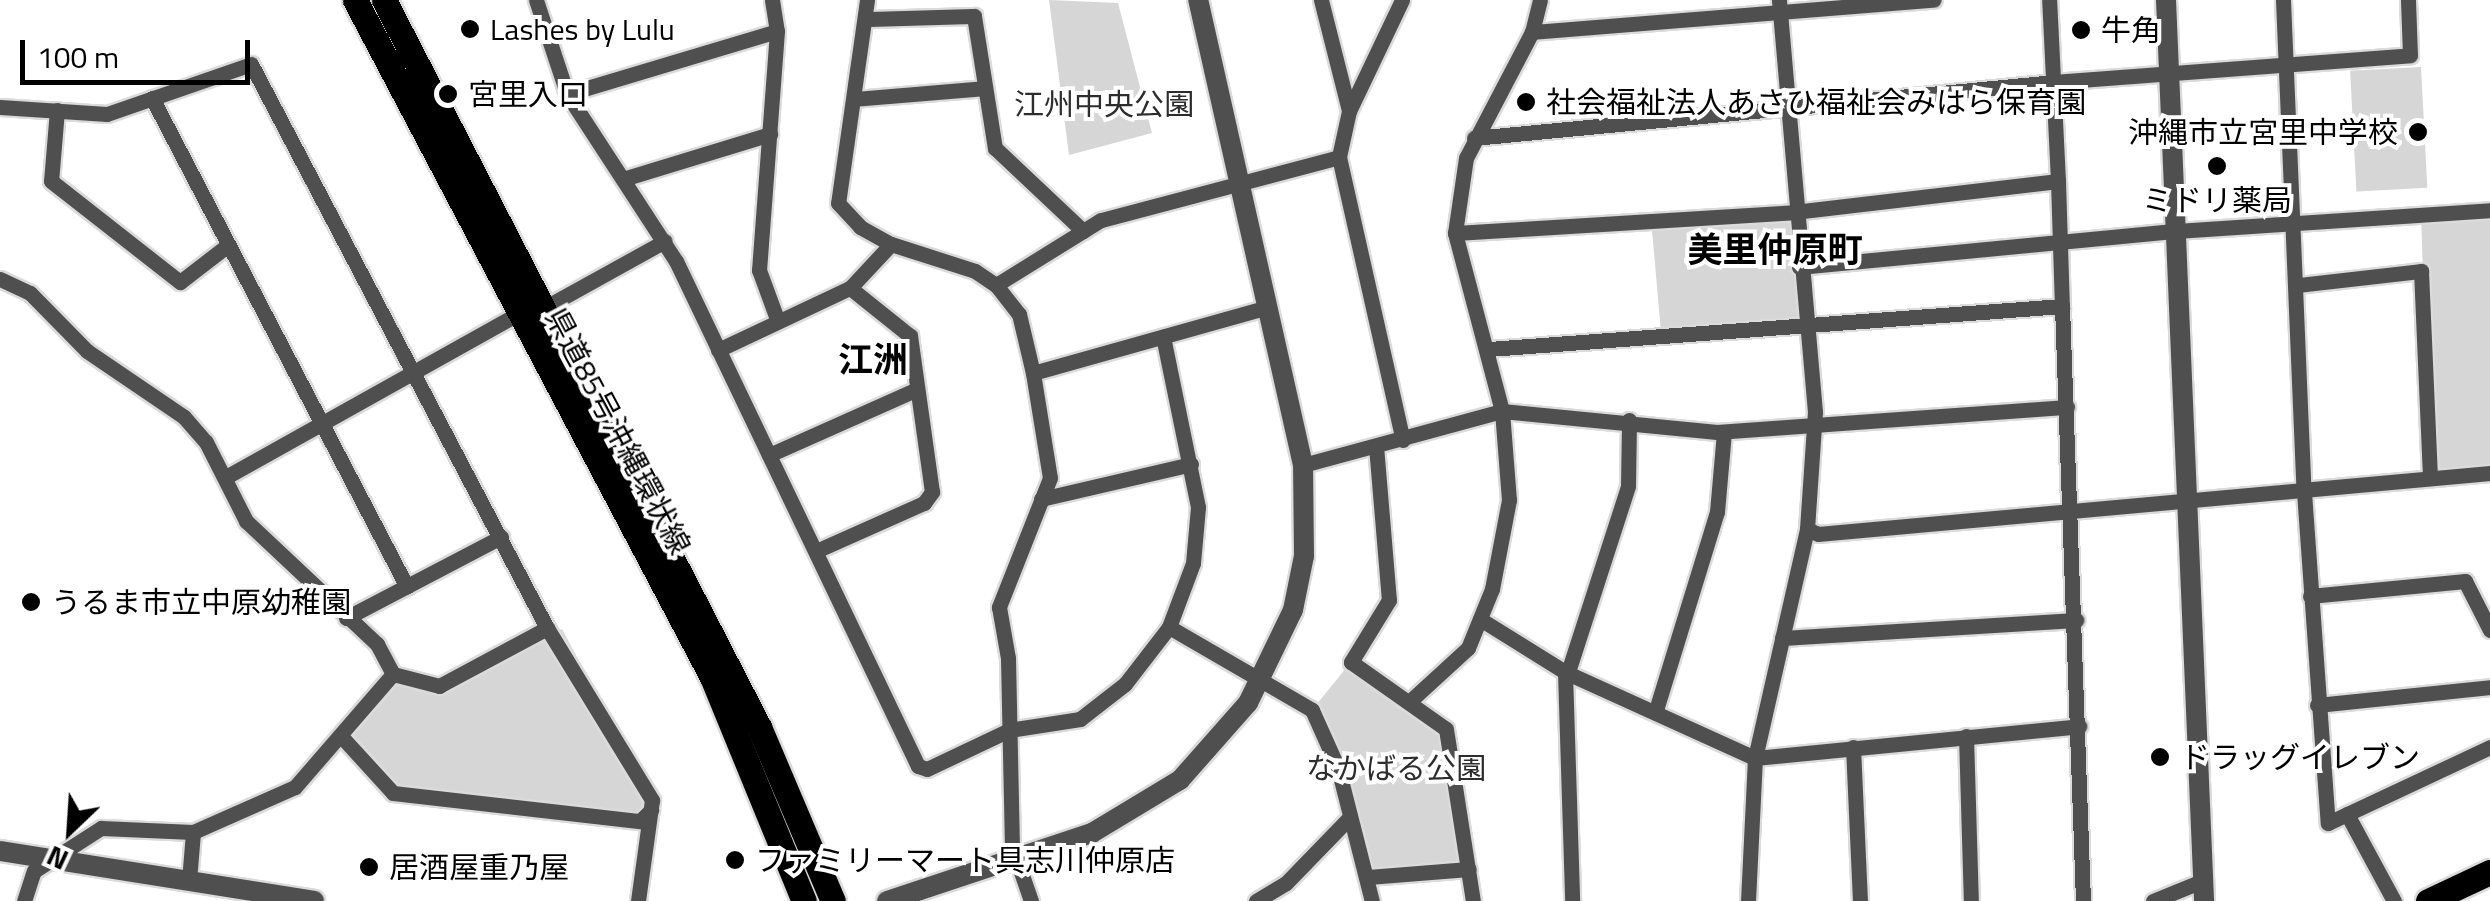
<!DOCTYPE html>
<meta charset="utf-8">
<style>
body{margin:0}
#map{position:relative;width:2490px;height:901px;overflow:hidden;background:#fff;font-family:"Titillium Web","Noto Sans JP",sans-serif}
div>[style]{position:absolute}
.green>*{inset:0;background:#d6d6d6;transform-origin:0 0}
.roads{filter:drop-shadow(2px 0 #dbdbdb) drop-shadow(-2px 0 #dbdbdb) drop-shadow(0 2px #dbdbdb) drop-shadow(0 -2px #dbdbdb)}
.minor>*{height:15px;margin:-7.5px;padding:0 7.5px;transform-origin:7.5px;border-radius:7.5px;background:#4f4f4f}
.tertiary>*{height:20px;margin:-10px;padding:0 10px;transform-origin:10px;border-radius:10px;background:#4f4f4f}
.primary>*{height:25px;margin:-12.5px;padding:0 12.5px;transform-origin:12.5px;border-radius:12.5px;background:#000}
.dots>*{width:28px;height:28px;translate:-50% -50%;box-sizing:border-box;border:5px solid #fff;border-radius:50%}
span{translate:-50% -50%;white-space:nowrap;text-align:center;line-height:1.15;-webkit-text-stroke:8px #fff;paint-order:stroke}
.poi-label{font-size:30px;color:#000}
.left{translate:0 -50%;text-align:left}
.right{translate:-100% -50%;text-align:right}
.park-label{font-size:30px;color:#2d2d2d}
.street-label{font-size:30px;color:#000}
.quarter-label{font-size:35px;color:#000;font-weight:700}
.north{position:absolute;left:20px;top:781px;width:100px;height:100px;-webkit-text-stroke:8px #fff;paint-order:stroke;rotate:205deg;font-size:28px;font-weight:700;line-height:40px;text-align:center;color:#000}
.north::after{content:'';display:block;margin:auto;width:35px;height:45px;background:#000;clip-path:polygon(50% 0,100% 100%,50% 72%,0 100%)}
.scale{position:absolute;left:20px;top:40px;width:230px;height:45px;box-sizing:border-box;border:5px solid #000;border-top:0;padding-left:12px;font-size:30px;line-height:35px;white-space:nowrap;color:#000;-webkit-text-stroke:8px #fff;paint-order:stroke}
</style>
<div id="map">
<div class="green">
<i style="clip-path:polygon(1049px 0,1118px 3px,1152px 133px,1069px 155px)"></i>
<i style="left:2421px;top:67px;width:121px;height:71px;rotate:87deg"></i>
<i style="clip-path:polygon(2490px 210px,2490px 473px,2430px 478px,2421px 214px)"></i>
<i style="left:1794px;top:212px;width:112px;height:143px;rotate:85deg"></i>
<i style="clip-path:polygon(562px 629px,652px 798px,640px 822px,389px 790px,341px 735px,393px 674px,440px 684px)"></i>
<i style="clip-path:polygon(1351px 662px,1446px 729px,1469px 869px,1368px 877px,1312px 710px)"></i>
</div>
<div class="roads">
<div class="minor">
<i style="left:536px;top:0;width:99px;rotate:71.7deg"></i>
<i style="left:567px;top:94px;width:199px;rotate:56.9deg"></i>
<i style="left:676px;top:261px;width:560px;rotate:64.4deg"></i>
<i style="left:918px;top:766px;width:9px;rotate:18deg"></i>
<i style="left:927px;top:769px;width:91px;rotate:-25.4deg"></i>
<i style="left:1009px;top:730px;width:72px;rotate:-8.8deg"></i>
<i style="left:1080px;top:719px;width:57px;rotate:-37.9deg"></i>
<i style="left:1125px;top:684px;width:72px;rotate:-52.3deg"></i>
<i style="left:1169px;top:627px;width:68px;rotate:-69.4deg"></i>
<i style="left:1193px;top:563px;width:56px;rotate:-84.9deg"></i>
<i style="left:1198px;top:507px;width:174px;rotate:-101.6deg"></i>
<i style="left:772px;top:0;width:31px;rotate:81deg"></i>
<i style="left:777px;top:31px;width:240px;rotate:94.3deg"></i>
<i style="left:759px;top:270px;width:52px;rotate:69.8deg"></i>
<i style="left:867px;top:0;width:205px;rotate:98.1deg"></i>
<i style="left:838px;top:203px;width:33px;rotate:47deg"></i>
<i style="left:860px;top:227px;width:35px;rotate:29deg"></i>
<i style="left:891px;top:244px;width:88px;rotate:17.8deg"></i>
<i style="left:975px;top:271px;width:25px;rotate:34deg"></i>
<i style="left:996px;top:285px;width:37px;rotate:52deg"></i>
<i style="left:1019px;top:314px;width:61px;rotate:76.7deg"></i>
<i style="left:1033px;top:373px;width:106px;rotate:80.8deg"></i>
<i style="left:1050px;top:478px;width:139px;rotate:111.6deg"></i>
<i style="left:999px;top:607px;width:52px;rotate:80deg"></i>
<i style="left:1008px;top:658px;width:188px;rotate:88.8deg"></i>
<i style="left:1012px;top:846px;width:58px;rotate:70.9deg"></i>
<i style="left:1321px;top:0;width:114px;rotate:75.8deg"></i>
<i style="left:1402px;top:0;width:123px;rotate:115.5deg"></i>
<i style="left:1349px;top:111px;width:47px;rotate:102.3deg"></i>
<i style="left:1339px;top:157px;width:290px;rotate:77.3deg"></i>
<i style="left:2283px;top:0;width:492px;rotate:87.6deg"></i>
<i style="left:2304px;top:492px;width:332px;rotate:85.9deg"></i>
<i style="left:2328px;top:823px;width:179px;rotate:-25.1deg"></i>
<i style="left:868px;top:19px;width:106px;rotate:-1.6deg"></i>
<i style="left:974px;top:16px;width:134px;rotate:81deg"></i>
<i style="left:995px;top:148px;width:121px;rotate:43.3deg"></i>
<i style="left:1532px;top:32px;width:403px;rotate:-4.6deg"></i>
<i style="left:567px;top:94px;width:219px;rotate:-16.7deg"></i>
<i style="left:152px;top:98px;width:551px;rotate:62.46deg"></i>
<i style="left:854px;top:99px;width:131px;rotate:-4.8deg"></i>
<i style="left:0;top:107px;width:107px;rotate:3.7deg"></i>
<i style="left:107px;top:114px;width:152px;rotate:-19.1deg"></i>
<i style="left:251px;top:64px;width:637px;rotate:62.31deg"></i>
<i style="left:547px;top:628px;width:202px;rotate:58.6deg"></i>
<i style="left:652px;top:800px;width:102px;rotate:97.9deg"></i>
<i style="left:57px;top:110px;width:71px;rotate:94.8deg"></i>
<i style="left:51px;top:181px;width:164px;rotate:38.1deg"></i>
<i style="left:180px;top:282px;width:61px;rotate:-37.6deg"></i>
<i style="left:1474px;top:138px;width:583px;rotate:-5.51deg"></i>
<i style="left:2054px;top:82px;width:357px;rotate:-4.3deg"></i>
<i style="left:2410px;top:55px;width:55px;rotate:-92.1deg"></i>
<i style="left:623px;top:179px;width:154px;rotate:-17deg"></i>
<i style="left:2058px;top:181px;width:125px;rotate:88.2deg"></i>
<i style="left:1455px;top:233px;width:340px;rotate:-3.5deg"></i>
<i style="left:1794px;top:212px;width:266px;rotate:-6.7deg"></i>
<i style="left:2058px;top:181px;width:181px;rotate:-92.8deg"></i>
<i style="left:1799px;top:267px;width:379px;rotate:-5.5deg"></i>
<i style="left:2176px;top:231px;width:315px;rotate:-3.8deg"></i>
<i style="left:0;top:279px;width:33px;rotate:25deg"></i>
<i style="left:30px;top:293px;width:81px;rotate:45.5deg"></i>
<i style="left:87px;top:351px;width:117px;rotate:34.2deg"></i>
<i style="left:184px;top:417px;width:33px;rotate:49deg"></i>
<i style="left:206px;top:442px;width:89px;rotate:63.1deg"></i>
<i style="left:246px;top:521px;width:180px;rotate:43.2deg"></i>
<i style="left:377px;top:644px;width:34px;rotate:62deg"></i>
<i style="left:393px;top:674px;width:48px;rotate:14.6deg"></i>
<i style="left:439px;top:686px;width:123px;rotate:-28.2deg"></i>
<i style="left:996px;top:285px;width:123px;rotate:-31.8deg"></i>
<i style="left:1101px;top:220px;width:246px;rotate:-14.8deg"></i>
<i style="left:2298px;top:285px;width:124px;rotate:-6.5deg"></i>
<i style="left:2421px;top:271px;width:207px;rotate:87.5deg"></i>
<i style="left:544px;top:308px;width:138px;rotate:-29deg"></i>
<i style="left:1489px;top:349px;width:575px;rotate:-4.29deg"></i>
<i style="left:2062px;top:306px;width:595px;rotate:87.98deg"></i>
<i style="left:718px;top:350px;width:146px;rotate:-25.2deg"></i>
<i style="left:850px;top:288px;width:60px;rotate:-47deg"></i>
<i style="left:1033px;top:373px;width:244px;rotate:-15.7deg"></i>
<i style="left:1376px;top:446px;width:155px;rotate:85.2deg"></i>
<i style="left:1389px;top:600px;width:73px;rotate:121.5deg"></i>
<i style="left:1351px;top:662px;width:116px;rotate:35.2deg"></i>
<i style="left:1446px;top:729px;width:174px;rotate:81.1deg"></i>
<i style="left:769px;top:455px;width:162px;rotate:-24deg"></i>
<i style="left:1303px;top:465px;width:206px;rotate:-15.2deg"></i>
<i style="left:1502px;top:411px;width:216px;rotate:5.6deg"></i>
<i style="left:1717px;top:432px;width:351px;rotate:-4.1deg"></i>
<i style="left:226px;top:477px;width:336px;rotate:-29.2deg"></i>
<i style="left:1041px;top:499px;width:154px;rotate:-13.1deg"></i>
<i style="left:1807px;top:529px;width:12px;rotate:24deg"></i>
<i style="left:1818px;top:534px;width:675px;rotate:-5.19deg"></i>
<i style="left:816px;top:551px;width:118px;rotate:-24deg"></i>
<i style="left:924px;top:503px;width:14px;rotate:-54deg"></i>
<i style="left:932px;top:492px;width:158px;rotate:-98deg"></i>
<i style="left:910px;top:336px;width:77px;rotate:-141.3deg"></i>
<i style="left:2310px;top:596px;width:156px;rotate:-5.5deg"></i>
<i style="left:2465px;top:581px;width:55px;rotate:63deg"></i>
<i style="left:346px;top:618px;width:175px;rotate:-27.6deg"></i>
<i style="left:1480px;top:619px;width:100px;rotate:31.9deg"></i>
<i style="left:1565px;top:672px;width:209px;rotate:24.4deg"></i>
<i style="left:1755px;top:758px;width:326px;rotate:-5.6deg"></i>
<i style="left:1169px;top:627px;width:165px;rotate:30.1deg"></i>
<i style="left:1312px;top:710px;width:64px;rotate:65.9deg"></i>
<i style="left:1338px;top:768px;width:137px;rotate:75.7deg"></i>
<i style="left:1782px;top:638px;width:295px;rotate:-3.5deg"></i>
<i style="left:1565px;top:672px;width:229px;rotate:88.2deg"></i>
<i style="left:1568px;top:672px;width:195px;rotate:-72.1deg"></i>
<i style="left:1628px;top:486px;width:66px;rotate:-89.1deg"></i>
<i style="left:1409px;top:702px;width:80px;rotate:-42.5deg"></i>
<i style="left:1468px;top:648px;width:64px;rotate:-67.9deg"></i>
<i style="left:1492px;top:589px;width:91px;rotate:-79.2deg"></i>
<i style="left:1509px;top:500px;width:89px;rotate:-94.5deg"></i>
<i style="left:1502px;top:411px;width:184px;rotate:-104.8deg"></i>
<i style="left:1455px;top:233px;width:76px;rotate:-81.7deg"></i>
<i style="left:1466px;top:158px;width:142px;rotate:-62.4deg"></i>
<i style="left:1532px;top:32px;width:33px;rotate:-76deg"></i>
<i style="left:2317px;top:705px;width:174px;rotate:-5.9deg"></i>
<i style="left:1656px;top:710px;width:207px;rotate:-72.9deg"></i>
<i style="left:1717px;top:512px;width:80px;rotate:-85deg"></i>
<i style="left:341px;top:736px;width:77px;rotate:47.6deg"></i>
<i style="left:393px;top:793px;width:249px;rotate:6.5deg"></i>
<i style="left:640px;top:821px;width:16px;rotate:-45deg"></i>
<i style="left:1966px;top:736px;width:165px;rotate:88.3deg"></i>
<i style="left:1853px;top:747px;width:154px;rotate:87.4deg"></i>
<i style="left:2347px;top:814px;width:99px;rotate:61.6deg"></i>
<i style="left:1368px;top:877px;width:101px;rotate:-4.5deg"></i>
<i style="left:189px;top:881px;width:49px;rotate:-85.3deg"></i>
<i style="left:24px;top:901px;width:32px;rotate:-72deg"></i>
<i style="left:34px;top:871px;width:80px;rotate:-32.7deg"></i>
<i style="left:101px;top:828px;width:92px;rotate:2.5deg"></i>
<i style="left:193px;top:832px;width:111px;rotate:-23.8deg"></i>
<i style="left:295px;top:787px;width:150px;rotate:-49.1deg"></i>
<i style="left:1256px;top:901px;width:35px;rotate:-31deg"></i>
<i style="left:1286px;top:883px;width:92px;rotate:-45.9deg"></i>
<i style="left:1748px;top:901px;width:143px;rotate:-87.2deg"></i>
<i style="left:1755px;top:758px;width:235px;rotate:-77.2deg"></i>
<i style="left:1807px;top:529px;width:117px;rotate:-86.1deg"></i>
<i style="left:1815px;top:412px;width:414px;rotate:-95deg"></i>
<i style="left:2153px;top:901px;width:53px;rotate:-22.2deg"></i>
</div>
<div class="tertiary">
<i style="left:2166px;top:0;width:902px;rotate:87.58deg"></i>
<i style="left:0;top:851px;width:318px;rotate:9deg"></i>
<i style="left:887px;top:901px;width:216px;rotate:-18.4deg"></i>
<i style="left:1092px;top:833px;width:103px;rotate:-31.1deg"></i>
<i style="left:1180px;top:780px;width:103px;rotate:-48.6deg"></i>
<i style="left:1248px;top:703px;width:103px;rotate:-64.2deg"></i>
<i style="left:1293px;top:610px;width:55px;rotate:-78.5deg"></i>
<i style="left:1304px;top:556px;width:91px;rotate:-90.6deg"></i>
<i style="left:1303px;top:465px;width:477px;rotate:-102.7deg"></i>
</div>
<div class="primary">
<i style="left:355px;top:0;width:765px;rotate:62.2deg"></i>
<i style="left:712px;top:677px;width:242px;rotate:67.7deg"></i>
<i style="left:384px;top:0;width:818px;rotate:62.71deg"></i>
<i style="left:759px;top:727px;width:189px;rotate:67deg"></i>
<i style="left:2428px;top:901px;width:68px;rotate:-25.1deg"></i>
</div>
</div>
<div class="dots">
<i style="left:470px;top:29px;background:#000"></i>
<i style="left:2081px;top:30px;background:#000"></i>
<i style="left:448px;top:94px;background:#000"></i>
<i style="left:1526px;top:102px;background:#000"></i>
<i style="left:2418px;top:132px;background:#000"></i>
<i style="left:2217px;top:166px;background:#000"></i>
<i style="left:31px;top:602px;background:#000"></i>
<i style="left:2160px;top:757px;background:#000"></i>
<i style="left:735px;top:860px;background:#000"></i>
<i style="left:369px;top:867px;background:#000"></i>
</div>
<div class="poi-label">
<span class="left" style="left:490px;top:29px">Lashes by Lulu</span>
<span class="left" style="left:2101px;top:30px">牛角</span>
<span class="left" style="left:468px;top:94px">宮里入口</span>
<span class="left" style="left:1546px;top:102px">社会福祉法人あさひ福祉会みはら保育園</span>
<span class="right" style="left:2398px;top:132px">沖縄市立宮里中学校</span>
<span style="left:2217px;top:200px">ミドリ薬局</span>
<span class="left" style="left:51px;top:602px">うるま市立中原幼稚園</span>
<span class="left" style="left:2180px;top:757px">ドラッグイレブン</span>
<span class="left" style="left:755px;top:860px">ファミリーマート具志川仲原店</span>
<span class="left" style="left:389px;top:867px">居酒屋重乃屋</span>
</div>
<div class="park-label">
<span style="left:1104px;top:104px">江州中央公園</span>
<span style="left:1396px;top:768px">なかばる公園</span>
</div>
<div class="street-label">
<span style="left:618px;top:431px;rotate:62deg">県道85号沖縄環状線</span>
</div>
<div class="quarter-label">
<span style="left:1775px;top:249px">美里仲原町</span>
<span style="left:873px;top:359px">江洲</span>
</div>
<div class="north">N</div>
<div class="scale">100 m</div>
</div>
